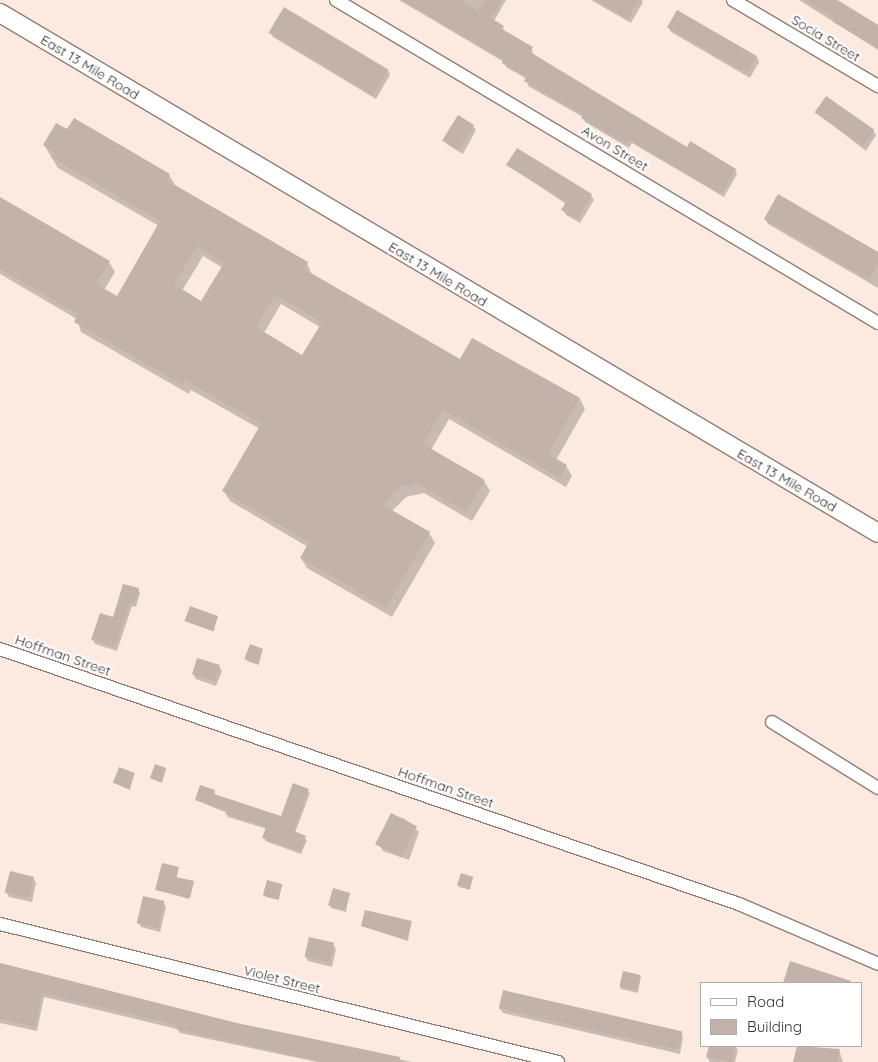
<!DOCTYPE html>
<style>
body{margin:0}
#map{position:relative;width:878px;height:1062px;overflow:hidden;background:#fceae1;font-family:Quicksand,sans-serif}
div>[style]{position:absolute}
.shadow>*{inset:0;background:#0003}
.building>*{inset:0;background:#c3b2a9;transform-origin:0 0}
.roads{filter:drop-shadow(1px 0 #8e7e76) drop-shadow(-1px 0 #8e7e76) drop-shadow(0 1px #8e7e76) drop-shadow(0 -1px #8e7e76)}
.minor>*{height:12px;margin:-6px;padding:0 6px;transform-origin:6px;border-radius:6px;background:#fff}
.secondary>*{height:18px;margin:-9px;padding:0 9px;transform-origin:9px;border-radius:9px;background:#fff}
span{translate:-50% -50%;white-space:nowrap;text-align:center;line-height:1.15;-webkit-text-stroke:4.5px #fff;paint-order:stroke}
.street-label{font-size:14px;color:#362f2b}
.legend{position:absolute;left:700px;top:982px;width:162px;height:65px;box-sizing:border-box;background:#fff;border:1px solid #afacaa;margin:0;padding:6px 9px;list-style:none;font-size:15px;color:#362f2b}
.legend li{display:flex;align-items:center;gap:10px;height:25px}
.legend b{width:25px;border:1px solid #afacaa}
</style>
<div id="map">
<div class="shadow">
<i style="clip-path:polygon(399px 0,506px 0,494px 21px,503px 27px,504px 32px,532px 48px,533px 55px,687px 149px,735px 169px,737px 174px,724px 197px,632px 143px,629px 148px,585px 122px,583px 117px,528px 86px,527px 79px,506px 67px,504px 62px)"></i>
<i style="clip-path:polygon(591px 0,642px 0,643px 2px,631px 23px)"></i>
<i style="clip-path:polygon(799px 0,838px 0,878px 25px,878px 50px)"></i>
<i style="clip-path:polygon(678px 11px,757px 57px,759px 62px,750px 78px,671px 32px,668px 27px)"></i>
<i style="clip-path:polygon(270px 32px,388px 70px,390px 75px,376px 99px,273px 37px)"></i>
<i style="clip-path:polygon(817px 113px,873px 130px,876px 135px,866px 151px)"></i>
<i style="clip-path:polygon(473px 126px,476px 130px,463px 154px,448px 145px,445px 141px)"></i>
<i style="clip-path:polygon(evenodd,44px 145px,169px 175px,175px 185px,307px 263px,312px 275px,460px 361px,473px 340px,580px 399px,585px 409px,556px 460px,566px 466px,572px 476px,566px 487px,449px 419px,431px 450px,484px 481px,490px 491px,472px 521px,424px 493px,406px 497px,392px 511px,429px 533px,435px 543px,392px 617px,307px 568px,301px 558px,308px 547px,230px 501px,224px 491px,260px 429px,191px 390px,189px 394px,81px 332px,77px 319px,0 274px,0 200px,109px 262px,115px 272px,104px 290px,117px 298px,159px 226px,58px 168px,44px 145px,203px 256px,223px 268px,202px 302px,182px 291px,203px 256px,44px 145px,281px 304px,320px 327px,303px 356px,264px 333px,281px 304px)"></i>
<i style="clip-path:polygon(508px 165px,591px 195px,594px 200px,580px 223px,566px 215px,563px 210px,566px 204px)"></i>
<i style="clip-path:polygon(765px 219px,878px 254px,878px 288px,768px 224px)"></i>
<i style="clip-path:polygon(138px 589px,140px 593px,136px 607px,132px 606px,117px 651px,95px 644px,93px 639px)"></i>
<i style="clip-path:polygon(217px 617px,214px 631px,186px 621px)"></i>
<i style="clip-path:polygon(262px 650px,259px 665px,247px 661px,246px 659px)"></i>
<i style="clip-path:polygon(219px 666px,222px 671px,216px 686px,196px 679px,193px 674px)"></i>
<i style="clip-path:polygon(166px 769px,162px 783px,152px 779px,151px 777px)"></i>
<i style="clip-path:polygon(134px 774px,130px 790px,115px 783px)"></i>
<i style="clip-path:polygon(294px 785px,310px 793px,295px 833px,307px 840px,301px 854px,265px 841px,267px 829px,228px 817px,227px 813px,196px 800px,214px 791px,215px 795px,282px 817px)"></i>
<i style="clip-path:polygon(392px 815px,405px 819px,419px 832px,409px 860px,383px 851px,380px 846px)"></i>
<i style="clip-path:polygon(178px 868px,177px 878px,193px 882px,189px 899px,157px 890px)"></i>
<i style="clip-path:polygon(33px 878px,36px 883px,32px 902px,9px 897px,6px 892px)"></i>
<i style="clip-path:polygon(472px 878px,470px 890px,459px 887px,458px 885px)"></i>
<i style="clip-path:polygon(281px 885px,279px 900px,266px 897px,265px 895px)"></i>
<i style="clip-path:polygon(349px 894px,346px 912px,331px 908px,330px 906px)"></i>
<i style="clip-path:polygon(163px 902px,166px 907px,160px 932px,141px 927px,138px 922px)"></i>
<i style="clip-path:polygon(411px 923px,408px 941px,362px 926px)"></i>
<i style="clip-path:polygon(333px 944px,336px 949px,332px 967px,308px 961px,305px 956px)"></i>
<i style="clip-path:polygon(0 963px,236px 1024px,412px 1062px,317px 1062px,180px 1033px,177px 1029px,44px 997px,37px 1031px,0 1023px)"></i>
<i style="clip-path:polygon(641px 976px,638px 993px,621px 989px,620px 987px)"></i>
<i style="clip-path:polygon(843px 979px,845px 983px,784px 982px)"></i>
<i style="clip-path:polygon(500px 1009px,681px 1032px,683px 1037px,680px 1054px,503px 1013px)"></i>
<i style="clip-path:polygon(710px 1046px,735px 1046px,738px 1050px,735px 1062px,710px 1062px,707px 1057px)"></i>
<i style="clip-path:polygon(798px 1046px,839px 1050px,843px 1062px,795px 1062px)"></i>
</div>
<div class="building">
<i style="clip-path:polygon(402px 0,460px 0,478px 11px,485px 0,502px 0,491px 18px,504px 26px,502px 29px,533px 47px,530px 52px,687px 147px,690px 141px,736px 169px,721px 194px,629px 140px,627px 144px,581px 118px,583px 115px,524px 81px,526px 77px,502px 63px,503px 60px)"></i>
<i style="clip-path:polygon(594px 0,639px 0,628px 19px)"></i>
<i style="clip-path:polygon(805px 0,836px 0,878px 25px,878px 48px,833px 22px,835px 18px)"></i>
<i style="left:284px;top:7px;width:122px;height:30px;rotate:31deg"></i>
<i style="left:677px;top:10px;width:92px;height:20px;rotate:30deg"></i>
<i style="left:826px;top:96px;width:59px;height:20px;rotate:35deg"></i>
<i style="left:458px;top:115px;width:19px;height:30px;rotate:32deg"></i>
<i style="clip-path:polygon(evenodd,74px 118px,170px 174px,166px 180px,308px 262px,304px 269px,460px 359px,472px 338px,580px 398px,548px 454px,567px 465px,560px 478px,443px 410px,423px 444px,485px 480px,466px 512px,418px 484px,400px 487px,383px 505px,430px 532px,386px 608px,300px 558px,309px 542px,222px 491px,261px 424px,185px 380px,183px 385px,74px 322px,78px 314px,0 269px,0 197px,110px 261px,96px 284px,117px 296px,160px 221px,51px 157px,54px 152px,43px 145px,56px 123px,67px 129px,74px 118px,197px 246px,224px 263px,201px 301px,174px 284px,197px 246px,74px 118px,275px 295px,322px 322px,302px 355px,256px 327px,275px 295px)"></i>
<i style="clip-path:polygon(517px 148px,592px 194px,578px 219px,561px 210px,566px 202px,506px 165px)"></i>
<i style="clip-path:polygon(778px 194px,878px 252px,878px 264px,869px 280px,764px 219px)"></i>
<i style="clip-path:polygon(123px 584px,139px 588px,134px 604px,130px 603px,115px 647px,91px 640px,100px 613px,113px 617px)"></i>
<i style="left:190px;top:606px;width:30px;height:16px;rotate:20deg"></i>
<i style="left:250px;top:644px;width:14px;height:16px;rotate:21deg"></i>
<i style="left:197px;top:658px;width:24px;height:17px;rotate:17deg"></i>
<i style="left:155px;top:764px;width:12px;height:15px;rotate:20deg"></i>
<i style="left:119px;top:767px;width:17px;height:17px;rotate:21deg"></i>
<i style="clip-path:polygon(293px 783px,309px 789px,294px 831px,306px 836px,300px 852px,262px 838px,266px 827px,225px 814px,227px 811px,195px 800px,200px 785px,215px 790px,214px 794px,281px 816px)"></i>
<i style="left:391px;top:813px;width:29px;height:35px;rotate:27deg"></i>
<i style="clip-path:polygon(162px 863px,179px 867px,176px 877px,194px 881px,190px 898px,155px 890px)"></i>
<i style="left:10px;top:871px;width:25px;height:22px;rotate:14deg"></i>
<i style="left:461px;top:873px;width:13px;height:13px;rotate:18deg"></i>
<i style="left:267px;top:880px;width:16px;height:16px;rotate:15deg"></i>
<i style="left:333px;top:888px;width:18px;height:18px;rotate:16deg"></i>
<i style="left:143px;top:896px;width:22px;height:28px;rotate:13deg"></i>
<i style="clip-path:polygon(365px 910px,412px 921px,407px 940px,361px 926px)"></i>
<i style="left:309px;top:937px;width:26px;height:20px;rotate:13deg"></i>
<i style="clip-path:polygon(790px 961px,851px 981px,851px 983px,783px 983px)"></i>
<i style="clip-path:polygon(0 963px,237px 1023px,400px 1057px,400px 1062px,323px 1062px,176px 1029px,177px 1025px,42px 993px,35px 1027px,0 1019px)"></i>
<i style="left:623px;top:971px;width:18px;height:16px;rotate:13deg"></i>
<i style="left:503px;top:990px;width:184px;height:19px;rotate:13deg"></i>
<i style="clip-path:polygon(709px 1046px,736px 1046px,732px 1062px,706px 1057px)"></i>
<i style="clip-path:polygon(797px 1046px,840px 1049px,837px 1062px,793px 1062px)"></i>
</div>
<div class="roads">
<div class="minor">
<i style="left:336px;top:0;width:631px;rotate:30.79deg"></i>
<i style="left:733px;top:0;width:169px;rotate:30.7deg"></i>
<i style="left:0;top:649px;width:782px;rotate:19.04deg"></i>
<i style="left:739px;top:904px;width:151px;rotate:23.3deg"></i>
<i style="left:772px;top:722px;width:125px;rotate:31.9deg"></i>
<i style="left:0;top:924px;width:575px;rotate:13.89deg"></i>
</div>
<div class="secondary">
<i style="left:0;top:13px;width:1020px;rotate:30.64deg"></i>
</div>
</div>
<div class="street-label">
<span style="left:826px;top:38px;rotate:31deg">Socia Street</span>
<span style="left:90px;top:67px;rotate:31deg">East 13 Mile Road</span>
<span style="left:615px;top:148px;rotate:31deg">Avon Street</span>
<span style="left:438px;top:274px;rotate:31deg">East 13 Mile Road</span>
<span style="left:787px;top:480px;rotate:30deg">East 13 Mile Road</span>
<span style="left:63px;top:655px;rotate:19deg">Hoffman Street</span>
<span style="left:446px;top:787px;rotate:19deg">Hoffman Street</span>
<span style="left:282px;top:979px;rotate:14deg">Violet Street</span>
</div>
<ul class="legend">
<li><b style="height:6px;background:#fff"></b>Road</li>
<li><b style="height:14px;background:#c3b2a9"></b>Building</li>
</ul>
</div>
